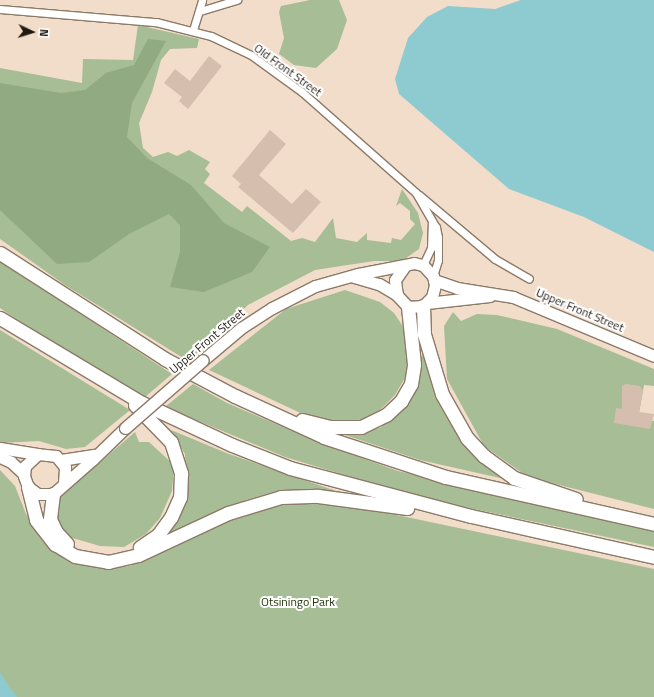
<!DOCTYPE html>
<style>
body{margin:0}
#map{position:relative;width:654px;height:697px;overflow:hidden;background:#f1ddc9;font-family:"Titillium Web",sans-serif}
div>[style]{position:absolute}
.green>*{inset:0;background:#a6bd96}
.forest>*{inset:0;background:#92aa81}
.water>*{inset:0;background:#8dcbd0}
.building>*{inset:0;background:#d5bead}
.roads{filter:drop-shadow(1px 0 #8c7a68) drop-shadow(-1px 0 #8c7a68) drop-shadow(0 1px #8c7a68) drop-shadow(0 -1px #8c7a68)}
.minor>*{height:7px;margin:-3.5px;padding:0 3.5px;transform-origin:3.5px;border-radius:3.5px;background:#fff}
.primary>*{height:11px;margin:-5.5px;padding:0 5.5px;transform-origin:5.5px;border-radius:5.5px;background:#fff}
.motorway>*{height:13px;margin:-6.5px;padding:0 6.5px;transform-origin:6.5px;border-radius:6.5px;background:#fff}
.bridges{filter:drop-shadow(1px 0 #8c7a68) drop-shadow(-1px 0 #8c7a68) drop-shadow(0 1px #8c7a68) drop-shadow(0 -1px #8c7a68)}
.primary-bridge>*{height:11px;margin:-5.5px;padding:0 5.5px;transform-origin:5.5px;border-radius:5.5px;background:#fff}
span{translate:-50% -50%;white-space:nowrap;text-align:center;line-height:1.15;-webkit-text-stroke:4px #fff;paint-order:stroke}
.street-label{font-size:12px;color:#201912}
.park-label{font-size:12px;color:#1a3103}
.north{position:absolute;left:12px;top:12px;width:40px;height:40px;-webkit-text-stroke:3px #fff;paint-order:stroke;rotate:94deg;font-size:11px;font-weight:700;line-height:16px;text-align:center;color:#201912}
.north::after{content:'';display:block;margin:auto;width:14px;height:18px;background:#201912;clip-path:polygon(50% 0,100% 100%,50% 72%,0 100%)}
</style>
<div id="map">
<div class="green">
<i style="clip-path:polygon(310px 0,339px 0,347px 20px,337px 49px,316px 68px,294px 65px,279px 54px,284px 38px,279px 12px,281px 6px)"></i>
<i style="clip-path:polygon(138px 25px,199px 39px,197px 48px,170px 49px,161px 60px,152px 92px,139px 123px,143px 148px,153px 157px,168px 152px,177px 156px,189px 150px,210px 162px,205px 169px,210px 174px,204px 183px,242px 212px,247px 206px,291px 241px,302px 238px,315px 242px,333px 218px,336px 238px,357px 242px,367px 233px,367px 240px,391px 243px,392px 238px,401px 240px,415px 224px,410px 219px,410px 211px,400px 203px,396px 206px,402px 189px,418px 213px,423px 233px,419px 249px,402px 261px,374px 261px,315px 270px,248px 305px,188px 361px,65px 285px,0 239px,0 68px,82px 83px,83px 59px,133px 60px)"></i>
<i style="clip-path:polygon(0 261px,172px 374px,145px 397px,56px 346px,0 308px)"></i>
<i style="clip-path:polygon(345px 290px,380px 302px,394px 313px,404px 328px,408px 346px,406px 376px,395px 395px,380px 410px,363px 419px,340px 423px,309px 417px,209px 370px,286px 309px)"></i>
<i style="clip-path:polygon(453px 312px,461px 321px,477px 314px,497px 315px,557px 329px,654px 369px,654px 386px,644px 385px,638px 419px,654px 421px,654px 509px,528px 477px,484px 446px,447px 379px,444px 326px)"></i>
<i style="clip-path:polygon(0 330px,130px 410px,85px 447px,66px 449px,39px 441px,0 443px)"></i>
<i style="clip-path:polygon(423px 351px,435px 397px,456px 433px,482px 463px,509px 480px,420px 460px,345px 435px,380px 428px,407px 405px,418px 383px)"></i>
<i style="clip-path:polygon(193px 384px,227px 403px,323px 444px,398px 471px,654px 530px,654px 547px,417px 497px,285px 457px,165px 407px)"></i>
<i style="clip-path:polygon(171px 430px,229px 454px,339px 492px,277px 491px,246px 500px,160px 539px,186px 487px,185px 454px)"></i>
<i style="clip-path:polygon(135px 432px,139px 442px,149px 442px,174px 465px,172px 491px,160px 518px,146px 534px,124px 547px,100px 546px,69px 537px,56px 524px,55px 510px,62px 495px)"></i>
<i style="clip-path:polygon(0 470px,15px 486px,26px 514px,56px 552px,79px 564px,107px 568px,130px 566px,233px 518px,276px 504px,330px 501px,654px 569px,654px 697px,0 697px)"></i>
</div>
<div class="forest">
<i style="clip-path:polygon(148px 39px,166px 41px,132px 103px,127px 137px,147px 158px,191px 185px,224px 223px,270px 247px,252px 272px,204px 292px,170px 287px,180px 252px,180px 225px,169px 214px,129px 234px,89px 262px,57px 264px,0 210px,0 83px,61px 93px,85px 90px,106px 73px,134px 65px)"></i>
</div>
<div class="water">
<i style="clip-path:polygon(521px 0,654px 0,654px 252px,584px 217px,509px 189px,399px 94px,395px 79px,408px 38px,427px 17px,448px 6px,495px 9px)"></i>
<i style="clip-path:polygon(0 672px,9px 687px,17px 697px,0 697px)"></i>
</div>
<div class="building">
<i style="clip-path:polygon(209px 56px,222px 66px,188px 109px,179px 101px,182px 97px,164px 83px,175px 69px,190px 81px)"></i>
<i style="clip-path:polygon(270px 130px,286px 144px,259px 175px,292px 204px,306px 189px,321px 202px,293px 233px,238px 187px,241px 184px,232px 176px)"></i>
<i style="clip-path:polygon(626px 384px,640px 386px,643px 391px,639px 412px,654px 414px,650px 429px,614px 423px,616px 408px,622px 409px,622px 386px)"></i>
</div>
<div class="roads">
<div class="minor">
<i style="left:0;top:9px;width:157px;rotate:4.8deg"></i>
<i style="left:156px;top:22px;width:57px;rotate:14.3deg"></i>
<i style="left:211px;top:36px;width:44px;rotate:25.4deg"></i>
<i style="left:251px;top:55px;width:63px;rotate:36deg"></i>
<i style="left:302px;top:92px;width:152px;rotate:41.5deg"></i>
<i style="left:416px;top:193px;width:39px;rotate:60deg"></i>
<i style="left:436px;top:227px;width:10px;rotate:79deg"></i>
<i style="left:438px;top:237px;width:23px;rotate:90deg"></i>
<i style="left:438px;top:260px;width:17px;rotate:107deg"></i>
<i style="left:200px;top:11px;width:39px;rotate:-17deg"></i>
<i style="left:193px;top:30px;width:31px;rotate:-73deg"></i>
<i style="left:419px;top:195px;width:99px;rotate:40.1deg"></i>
<i style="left:495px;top:259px;width:39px;rotate:30deg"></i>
<i style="left:423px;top:265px;width:19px;rotate:-65deg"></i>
<i style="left:431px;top:248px;width:26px;rotate:-88deg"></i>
</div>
<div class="primary">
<i style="left:354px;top:277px;width:26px;rotate:16deg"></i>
<i style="left:379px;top:284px;width:21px;rotate:31deg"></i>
<i style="left:434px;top:280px;width:24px;rotate:19deg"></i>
<i style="left:457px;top:288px;width:57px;rotate:9.1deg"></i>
<i style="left:513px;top:297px;width:153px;rotate:22.7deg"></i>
<i style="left:427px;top:303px;width:63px;rotate:-6.3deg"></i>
<i style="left:203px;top:360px;width:50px;rotate:-40.1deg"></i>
<i style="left:241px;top:328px;width:37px;rotate:-33deg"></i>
<i style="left:272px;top:308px;width:48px;rotate:-27.1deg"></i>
<i style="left:315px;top:286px;width:45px;rotate:-15.6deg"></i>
<i style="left:358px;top:274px;width:57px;rotate:-11.1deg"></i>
<i style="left:414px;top:263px;width:9px;rotate:13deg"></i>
<i style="left:423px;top:265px;width:15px;rotate:48deg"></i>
<i style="left:433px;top:276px;width:9px;rotate:77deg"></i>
<i style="left:435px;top:285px;width:12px;rotate:104deg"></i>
<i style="left:432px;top:297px;width:13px;rotate:135deg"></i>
<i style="left:423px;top:306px;width:15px;rotate:176deg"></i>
<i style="left:408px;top:307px;width:16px;rotate:-133deg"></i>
<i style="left:397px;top:295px;width:15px;rotate:-98deg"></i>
<i style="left:395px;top:280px;width:16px;rotate:-55deg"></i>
<i style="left:0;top:448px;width:38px;rotate:9deg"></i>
<i style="left:0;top:457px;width:12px;rotate:24deg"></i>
<i style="left:11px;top:462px;width:18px;rotate:43deg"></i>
<i style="left:61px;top:460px;width:33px;rotate:-9deg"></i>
<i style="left:64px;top:483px;width:16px;rotate:-86deg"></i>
<i style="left:65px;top:467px;width:14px;rotate:-129deg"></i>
<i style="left:56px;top:456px;width:18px;rotate:-174deg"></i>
<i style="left:38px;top:454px;width:18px;rotate:137deg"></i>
<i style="left:25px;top:466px;width:10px;rotate:96deg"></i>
<i style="left:24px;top:476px;width:12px;rotate:70deg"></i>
<i style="left:28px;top:487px;width:12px;rotate:35deg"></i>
<i style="left:38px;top:494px;width:15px"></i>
<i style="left:53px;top:494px;width:53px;rotate:-41.2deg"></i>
<i style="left:93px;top:459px;width:45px;rotate:-44.1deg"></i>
</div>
<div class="motorway">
<i style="left:0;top:253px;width:196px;rotate:32.7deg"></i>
<i style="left:165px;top:359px;width:79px;rotate:27.9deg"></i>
<i style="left:235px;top:396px;width:98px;rotate:24.7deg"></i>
<i style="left:324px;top:437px;width:128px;rotate:18.2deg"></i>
<i style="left:446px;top:477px;width:213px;rotate:12.7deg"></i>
<i style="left:423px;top:306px;width:28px;rotate:88deg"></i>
<i style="left:424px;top:334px;width:63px;rotate:73.3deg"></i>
<i style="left:442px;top:394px;width:51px;rotate:60.4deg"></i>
<i style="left:467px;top:438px;width:25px;rotate:47deg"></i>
<i style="left:484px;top:456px;width:37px;rotate:36deg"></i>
<i style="left:514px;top:478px;width:65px;rotate:18.7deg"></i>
<i style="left:0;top:318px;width:165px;rotate:30.9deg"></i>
<i style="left:142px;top:403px;width:99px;rotate:25deg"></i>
<i style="left:232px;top:445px;width:62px;rotate:21.6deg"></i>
<i style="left:290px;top:468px;width:187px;rotate:14.9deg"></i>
<i style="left:471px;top:516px;width:188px;rotate:12.6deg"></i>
<i style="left:135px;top:405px;width:52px;rotate:45.8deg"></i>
<i style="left:171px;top:442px;width:33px;rotate:72deg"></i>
<i style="left:181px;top:473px;width:24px;rotate:92deg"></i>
<i style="left:180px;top:497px;width:22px;rotate:114deg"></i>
<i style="left:171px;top:517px;width:22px;rotate:126deg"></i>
<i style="left:158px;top:535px;width:22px;rotate:146deg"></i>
<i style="left:302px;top:420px;width:30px;rotate:14deg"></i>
<i style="left:331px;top:427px;width:30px"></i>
<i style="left:361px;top:427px;width:28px;rotate:-26deg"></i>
<i style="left:386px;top:415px;width:21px;rotate:-43deg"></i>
<i style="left:401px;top:401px;width:20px;rotate:-60deg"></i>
<i style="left:411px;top:384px;width:20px;rotate:-81deg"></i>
<i style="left:414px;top:364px;width:57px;rotate:-96deg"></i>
<i style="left:28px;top:487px;width:34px;rotate:76deg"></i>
<i style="left:36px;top:520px;width:31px;rotate:52deg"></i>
<i style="left:55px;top:544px;width:23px;rotate:31deg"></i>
<i style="left:75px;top:556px;width:34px;rotate:10deg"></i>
<i style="left:108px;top:562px;width:31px;rotate:-13deg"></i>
<i style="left:138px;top:555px;width:99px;rotate:-25deg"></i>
<i style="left:228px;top:513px;width:55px;rotate:-16.8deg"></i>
<i style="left:281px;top:497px;width:37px;rotate:-2deg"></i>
<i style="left:318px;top:496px;width:90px;rotate:7.7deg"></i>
<i style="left:53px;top:494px;width:25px;rotate:97deg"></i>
<i style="left:50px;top:519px;width:14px;rotate:65deg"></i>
<i style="left:56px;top:532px;width:16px;rotate:47deg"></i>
</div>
</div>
<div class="bridges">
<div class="primary-bridge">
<i style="left:125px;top:428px;width:103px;rotate:-41.1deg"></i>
</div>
</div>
<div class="street-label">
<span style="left:288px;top:70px;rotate:36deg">Old Front Street</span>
<span style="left:580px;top:310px;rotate:23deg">Upper Front Street</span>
<span style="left:207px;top:341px;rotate:-40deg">Upper Front Street</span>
</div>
<div class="park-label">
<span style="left:298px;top:602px">Otsiningo Park</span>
</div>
<div class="north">N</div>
</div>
